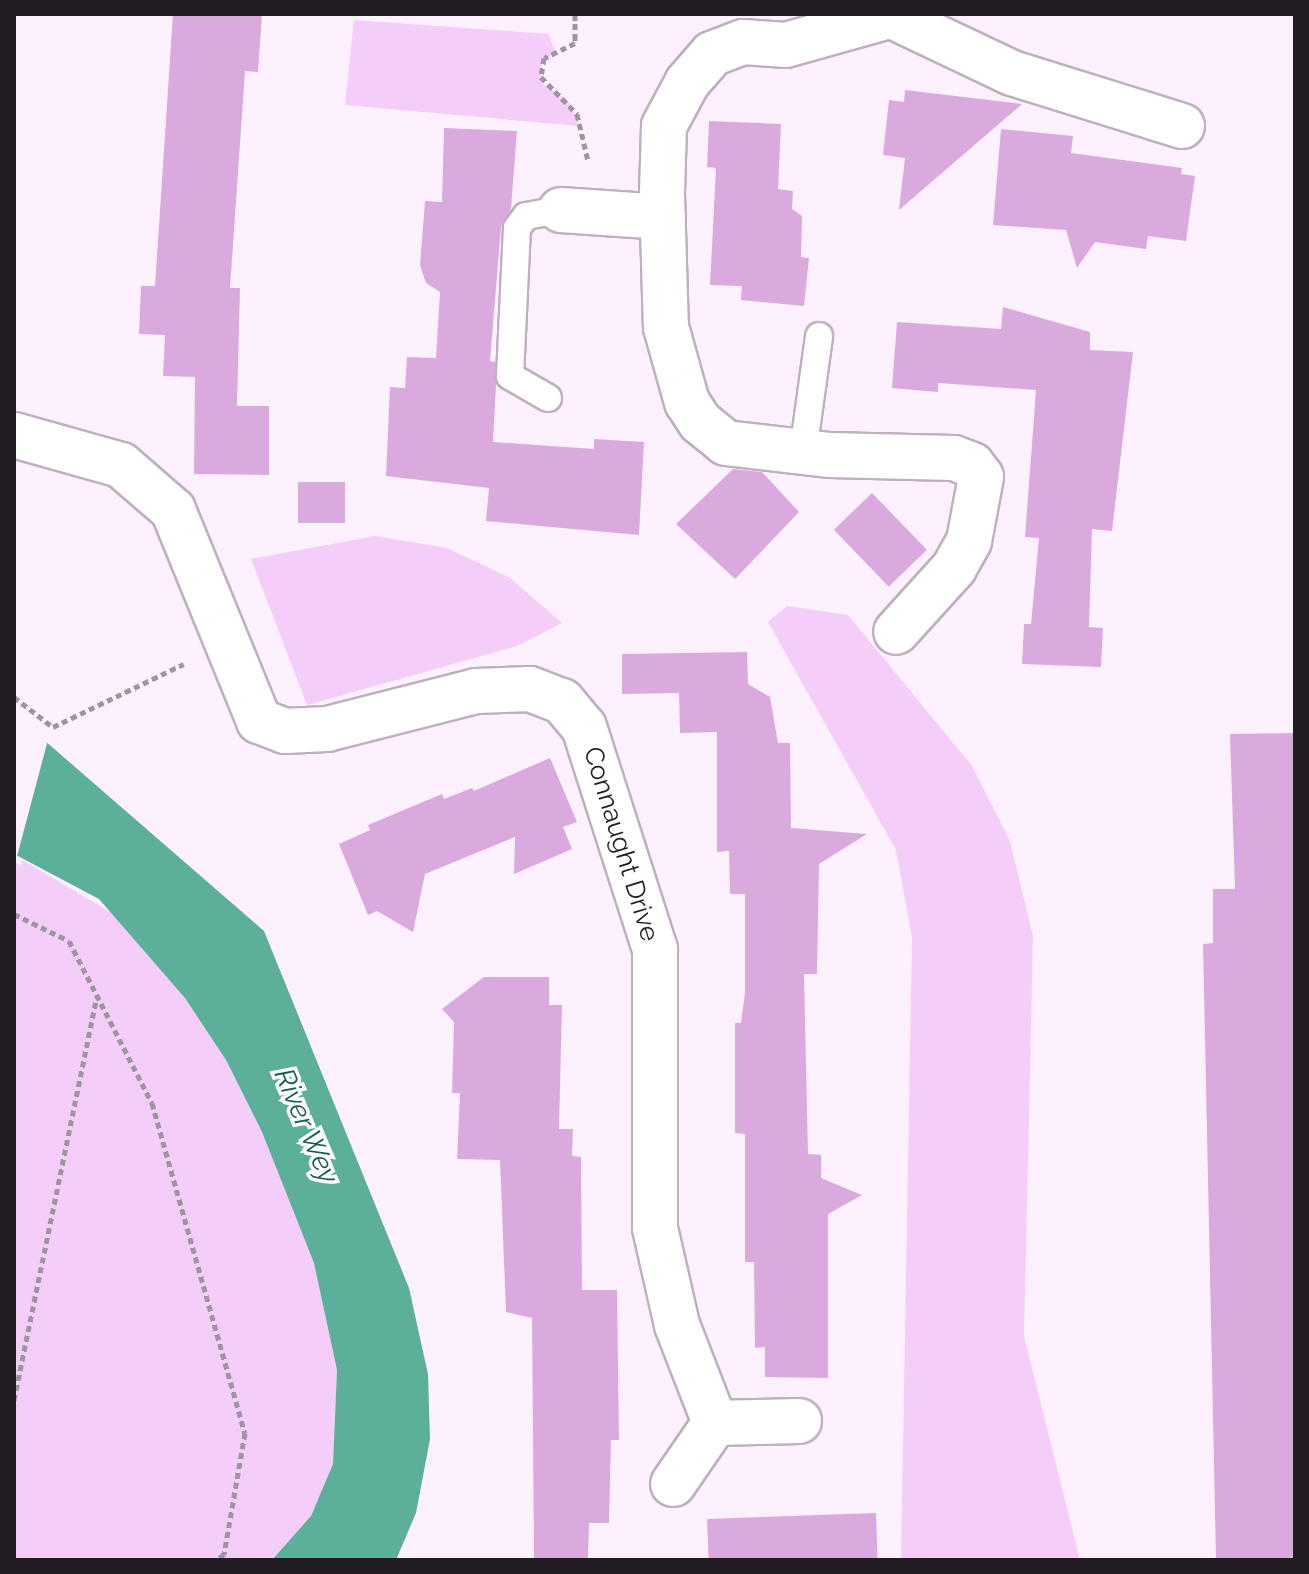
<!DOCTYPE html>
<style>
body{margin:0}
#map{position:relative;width:1309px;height:1574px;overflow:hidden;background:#fdf1ff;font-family:Raleway,sans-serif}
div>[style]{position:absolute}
.green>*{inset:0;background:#f4cdf8}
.water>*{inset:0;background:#5cb09a}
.pier>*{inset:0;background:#fdf1ff}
.building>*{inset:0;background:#daaadf;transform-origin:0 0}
.path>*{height:5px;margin-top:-2.5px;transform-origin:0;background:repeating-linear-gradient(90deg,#9e95a0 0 6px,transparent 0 10px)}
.roads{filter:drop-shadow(2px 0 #bfb0c0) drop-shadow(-2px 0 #bfb0c0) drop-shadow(0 2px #bfb0c0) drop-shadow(0 -2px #bfb0c0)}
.service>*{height:26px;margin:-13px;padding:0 13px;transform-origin:13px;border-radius:13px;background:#fff}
.minor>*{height:44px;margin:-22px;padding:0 22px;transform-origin:22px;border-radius:22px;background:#fff}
span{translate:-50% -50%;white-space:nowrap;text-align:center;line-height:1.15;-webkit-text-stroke:7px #fff;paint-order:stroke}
.street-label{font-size:26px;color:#221d23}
.water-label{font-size:28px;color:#175c4c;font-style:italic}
.frame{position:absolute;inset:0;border:16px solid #221d23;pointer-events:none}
</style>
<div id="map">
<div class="green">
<i style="clip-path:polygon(354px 20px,549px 34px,555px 52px,541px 65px,542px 83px,570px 103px,579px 126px,345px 105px)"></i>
<i style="clip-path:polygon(375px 536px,447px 548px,510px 578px,562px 623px,517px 646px,307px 705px,251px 559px)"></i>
<i style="clip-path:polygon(787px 606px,848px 615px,972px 766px,1010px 841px,1033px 936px,1024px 1336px,1080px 1560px,901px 1560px,912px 938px,896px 850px,768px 622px)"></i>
<i style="clip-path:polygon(22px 860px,119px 917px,185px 997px,226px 1060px,262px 1132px,314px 1262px,337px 1370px,333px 1464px,311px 1516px,272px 1560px,14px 1560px,14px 861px,21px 866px)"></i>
</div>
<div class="water">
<i style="clip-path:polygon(14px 714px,264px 931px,409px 1288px,428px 1374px,430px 1439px,416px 1513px,396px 1560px,272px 1560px,311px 1516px,333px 1464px,337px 1370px,314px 1263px,262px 1132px,226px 1060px,185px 998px,99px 899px,14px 854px)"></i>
</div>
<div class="pier">
<i style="clip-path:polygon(14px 710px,49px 736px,16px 860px,14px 859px)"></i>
</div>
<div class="building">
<i style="clip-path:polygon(173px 14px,262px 14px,258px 72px,245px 71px,230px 288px,240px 288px,237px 406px,269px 406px,269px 475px,194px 474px,195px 377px,163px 376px,165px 335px,139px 334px,141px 286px,155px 286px)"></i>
<i style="clip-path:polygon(905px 90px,1022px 104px,899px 210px,905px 158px,883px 155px,889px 100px,904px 102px)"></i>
<i style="clip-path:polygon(709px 121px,781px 124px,778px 189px,793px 191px,792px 209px,802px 216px,801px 257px,809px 258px,804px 306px,741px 300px,742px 286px,710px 285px,716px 168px,707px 167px)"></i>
<i style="clip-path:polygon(444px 128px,517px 131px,511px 209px,501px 227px,490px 361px,495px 362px,496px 384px,493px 442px,594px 449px,594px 439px,644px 442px,639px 535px,486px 521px,489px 488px,386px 476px,390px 387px,405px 388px,407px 357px,436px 358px,440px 292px,426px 283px,420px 265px,425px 201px,442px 202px)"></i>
<i style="clip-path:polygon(1001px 129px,1073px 136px,1071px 153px,1182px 168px,1181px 174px,1195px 176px,1186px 241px,1148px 236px,1146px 249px,1095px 242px,1077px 268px,1066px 230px,993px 225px)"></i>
<i style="clip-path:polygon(1003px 307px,1090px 332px,1090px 350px,1133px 352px,1112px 531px,1092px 529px,1089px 627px,1103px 628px,1101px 667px,1022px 664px,1024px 624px,1031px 624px,1039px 538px,1025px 537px,1036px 390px,938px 383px,938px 392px,892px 388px,897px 322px,1001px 329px)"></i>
<i style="clip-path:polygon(733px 469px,762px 472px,799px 512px,735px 579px,676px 524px)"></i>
<i style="left:298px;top:482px;width:47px;height:41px"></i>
<i style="left:872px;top:493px;width:79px;height:53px;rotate:46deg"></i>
<i style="clip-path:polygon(747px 652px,748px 684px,770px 697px,778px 743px,790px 743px,791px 828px,867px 834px,819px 864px,817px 974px,804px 974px,808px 1154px,821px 1155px,821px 1178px,862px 1195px,828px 1214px,828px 1378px,765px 1377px,765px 1347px,755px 1348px,754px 1262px,745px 1262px,745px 1134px,735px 1133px,735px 1023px,741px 1023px,745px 993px,745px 894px,730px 894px,729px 851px,717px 852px,717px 732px,680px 733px,679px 693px,622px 694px,622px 654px)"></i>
<i style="clip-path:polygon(1295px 733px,1295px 1560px,1216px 1560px,1203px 944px,1213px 943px,1213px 889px,1235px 889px,1230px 734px)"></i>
<i style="clip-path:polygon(550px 758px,577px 822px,563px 827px,572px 849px,514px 874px,515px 837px,425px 874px,413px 932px,377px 911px,368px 915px,339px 844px,370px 830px,368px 825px,442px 794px,444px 799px,472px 788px,474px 791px)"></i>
<i style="clip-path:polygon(484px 977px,549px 977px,549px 1005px,562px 1005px,559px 1129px,573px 1129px,572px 1156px,581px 1157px,582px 1290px,617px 1290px,619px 1440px,611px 1440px,609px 1523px,589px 1523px,588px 1560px,534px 1560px,532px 1318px,506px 1312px,500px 1160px,457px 1159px,460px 1093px,452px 1093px,454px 1022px,442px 1009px)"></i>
<i style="left:876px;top:1513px;width:47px;height:169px;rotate:88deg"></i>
</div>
<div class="path">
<i style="left:575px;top:14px;width:29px;rotate:90deg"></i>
<i style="left:575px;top:43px;width:34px;rotate:154deg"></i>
<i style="left:544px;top:58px;width:19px;rotate:99deg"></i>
<i style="left:541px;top:77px;width:52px;rotate:45.8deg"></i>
<i style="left:577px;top:114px;width:48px;rotate:76.8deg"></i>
<i style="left:14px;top:697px;width:49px;rotate:37.6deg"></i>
<i style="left:53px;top:727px;width:145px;rotate:-25.7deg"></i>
<i style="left:14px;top:914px;width:61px;rotate:26.1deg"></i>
<i style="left:69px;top:941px;width:182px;rotate:62.9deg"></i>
<i style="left:152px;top:1103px;width:343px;rotate:74.3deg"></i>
<i style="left:245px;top:1433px;width:123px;rotate:99.8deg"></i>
<i style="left:224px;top:1554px;width:9px;rotate:139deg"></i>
<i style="left:14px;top:1400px;width:411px;rotate:-78.4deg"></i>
</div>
<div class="roads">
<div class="service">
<i style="left:548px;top:398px;width:44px;rotate:-149.9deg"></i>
<i style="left:510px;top:376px;width:148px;rotate:-87.3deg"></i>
<i style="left:517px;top:228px;width:15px;rotate:-53deg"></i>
<i style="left:526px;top:216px;width:36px;rotate:-10deg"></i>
<i style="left:803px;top:452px;width:117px;rotate:-82.1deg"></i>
</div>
<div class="minor">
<i style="left:896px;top:14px;width:114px;rotate:164.3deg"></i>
<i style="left:786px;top:45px;width:43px;rotate:-176deg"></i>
<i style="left:743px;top:42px;width:33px;rotate:159deg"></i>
<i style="left:712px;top:54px;width:38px;rotate:131deg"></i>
<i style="left:687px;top:83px;width:49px;rotate:118.1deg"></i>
<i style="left:664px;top:126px;width:69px;rotate:91.7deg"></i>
<i style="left:662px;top:195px;width:132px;rotate:88.3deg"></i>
<i style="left:666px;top:327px;width:78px;rotate:74.4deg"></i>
<i style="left:687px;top:402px;width:24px;rotate:57deg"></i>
<i style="left:700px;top:422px;width:33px;rotate:39deg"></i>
<i style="left:726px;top:443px;width:105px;rotate:6.6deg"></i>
<i style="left:830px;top:455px;width:124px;rotate:1.4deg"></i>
<i style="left:954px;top:458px;width:19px;rotate:21deg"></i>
<i style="left:972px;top:465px;width:15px;rotate:53deg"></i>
<i style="left:981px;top:477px;width:65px;rotate:100.6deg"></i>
<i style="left:969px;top:541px;width:31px;rotate:119deg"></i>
<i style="left:954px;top:568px;width:86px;rotate:132.2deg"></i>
<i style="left:896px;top:18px;width:128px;rotate:25.4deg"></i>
<i style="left:1012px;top:73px;width:178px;rotate:17.3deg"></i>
<i style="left:561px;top:210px;width:102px;rotate:3.9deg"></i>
<i style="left:14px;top:435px;width:111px;rotate:15.7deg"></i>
<i style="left:121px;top:465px;width:69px;rotate:40.9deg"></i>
<i style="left:173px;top:510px;width:228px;rotate:67.8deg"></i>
<i style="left:259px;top:721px;width:28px;rotate:21deg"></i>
<i style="left:285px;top:731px;width:42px;rotate:-2.7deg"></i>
<i style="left:327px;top:729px;width:154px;rotate:-14.3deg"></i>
<i style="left:476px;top:691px;width:54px;rotate:-2.1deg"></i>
<i style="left:530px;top:689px;width:34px;rotate:21deg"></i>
<i style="left:562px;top:701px;width:34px;rotate:50deg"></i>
<i style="left:584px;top:727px;width:233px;rotate:72.3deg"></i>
<i style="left:655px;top:949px;width:279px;rotate:90deg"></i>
<i style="left:655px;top:1228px;width:99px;rotate:77.2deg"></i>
<i style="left:677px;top:1325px;width:105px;rotate:68.8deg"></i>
<i style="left:715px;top:1423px;width:74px;rotate:124.5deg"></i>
<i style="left:715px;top:1423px;width:84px;rotate:-1.4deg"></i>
</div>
</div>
<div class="street-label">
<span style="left:621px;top:844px;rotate:73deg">Connaught Drive</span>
</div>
<div class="water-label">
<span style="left:306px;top:1126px;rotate:67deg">River Wey</span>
</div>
<div class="frame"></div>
</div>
